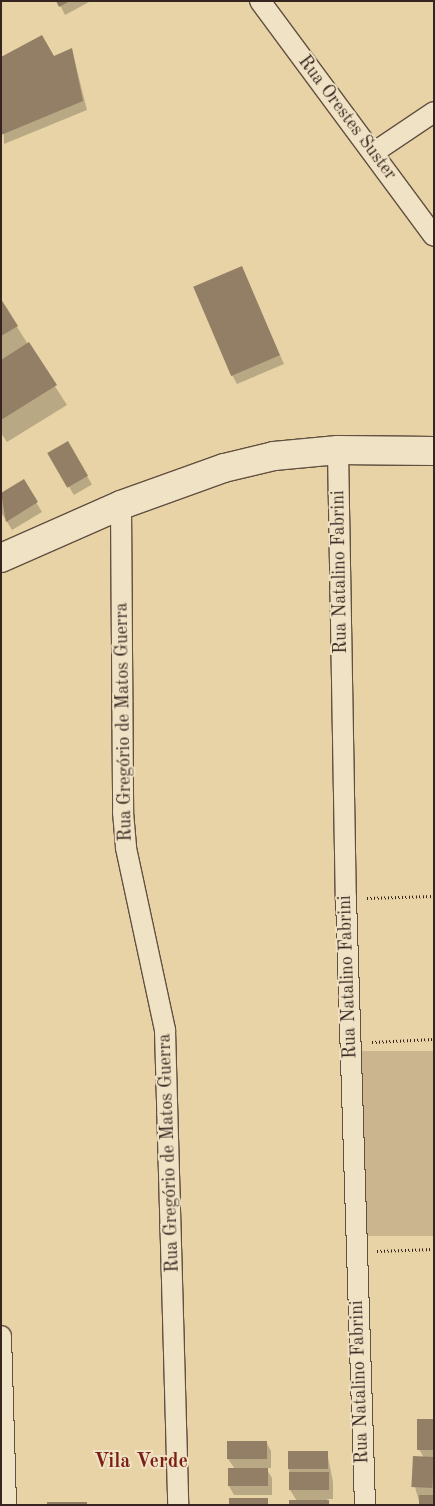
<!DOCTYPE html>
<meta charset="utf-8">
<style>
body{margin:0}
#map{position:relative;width:435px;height:1506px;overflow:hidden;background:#e8d3a6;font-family:"Old Standard TT",serif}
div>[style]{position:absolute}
.green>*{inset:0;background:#cab58f;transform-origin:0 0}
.shadow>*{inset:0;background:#0003;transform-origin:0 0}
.building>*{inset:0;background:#937f65;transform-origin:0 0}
.path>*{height:3px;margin-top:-1.5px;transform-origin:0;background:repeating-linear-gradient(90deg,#36251f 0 1px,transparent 0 3.5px)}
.roads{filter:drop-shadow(1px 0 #625041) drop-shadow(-1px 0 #625041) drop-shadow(0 1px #625041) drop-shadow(0 -1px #625041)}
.street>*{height:20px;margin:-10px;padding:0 10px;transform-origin:10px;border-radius:10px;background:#f0e2c5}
.secondary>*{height:28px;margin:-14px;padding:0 14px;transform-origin:14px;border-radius:14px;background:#f0e2c5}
span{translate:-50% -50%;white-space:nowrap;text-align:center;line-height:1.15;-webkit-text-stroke:4px #f0e2c5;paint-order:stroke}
.street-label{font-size:18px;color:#36251f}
.quarter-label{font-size:20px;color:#7a1f14;font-weight:700}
.frame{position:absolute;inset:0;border:2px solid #36251f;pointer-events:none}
</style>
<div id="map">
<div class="green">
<i style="left:434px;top:1051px;width:185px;height:73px;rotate:90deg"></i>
</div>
<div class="shadow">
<i style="clip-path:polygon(58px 1px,91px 1px,65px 15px)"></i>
<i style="clip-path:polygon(72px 50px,87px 110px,4px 144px,1px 59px,53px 58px)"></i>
<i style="clip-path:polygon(242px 268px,284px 364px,237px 384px,232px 375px)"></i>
<i style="clip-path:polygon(1px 302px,67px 405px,7px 442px,1px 433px)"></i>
<i style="left:68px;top:443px;width:48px;height:21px;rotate:60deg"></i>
<i style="clip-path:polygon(23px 481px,42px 512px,12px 530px,1px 512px,1px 494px)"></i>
<i style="clip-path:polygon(434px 1420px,434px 1505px,420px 1505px,415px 1487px,424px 1458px,419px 1449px)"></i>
<i style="clip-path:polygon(266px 1442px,271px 1451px,271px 1468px,266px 1468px,272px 1478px,272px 1495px,234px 1495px,229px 1486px,235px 1469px,228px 1459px)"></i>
<i style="clip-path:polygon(327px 1452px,333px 1482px,333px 1499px,327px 1499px,330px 1505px,291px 1505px,297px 1501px,290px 1490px,289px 1468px)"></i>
</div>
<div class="building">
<i style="clip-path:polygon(56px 1px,70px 1px,59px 7px)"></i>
<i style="clip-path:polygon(42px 35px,54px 56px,72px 48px,83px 101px,1px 135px,1px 57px)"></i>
<i style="left:242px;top:266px;width:97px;height:53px;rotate:67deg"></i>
<i style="clip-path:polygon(1px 299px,18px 326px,1px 336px)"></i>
<i style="clip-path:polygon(29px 342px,57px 385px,1px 420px,1px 360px)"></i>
<i style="left:68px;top:441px;width:40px;height:24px;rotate:60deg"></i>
<i style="clip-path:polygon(24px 479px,38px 502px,6px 522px,1px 493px)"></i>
<i style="left:417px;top:1419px;width:17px;height:31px"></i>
<i style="left:227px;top:1441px;width:40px;height:18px"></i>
<i style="left:288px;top:1451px;width:40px;height:18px"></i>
<i style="left:413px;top:1456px;width:21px;height:31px;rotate:3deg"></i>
<i style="left:228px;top:1468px;width:40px;height:18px"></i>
<i style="left:289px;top:1472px;width:40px;height:18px"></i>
<i style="left:419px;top:1495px;width:15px;height:10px"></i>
<i style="left:229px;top:1498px;width:39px;height:7px"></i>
<i style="left:289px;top:1500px;width:40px;height:5px"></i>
<i style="left:47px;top:1502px;width:40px;height:3px"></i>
</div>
<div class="path">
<i style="left:367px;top:898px;width:67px;rotate:-1.7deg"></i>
<i style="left:372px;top:1042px;width:62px;rotate:-2.8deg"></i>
<i style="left:377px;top:1251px;width:57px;rotate:-2deg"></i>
</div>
<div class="roads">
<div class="street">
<i style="left:260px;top:1px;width:292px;rotate:53.5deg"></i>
<i style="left:373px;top:153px;width:73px;rotate:-33.9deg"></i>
<i style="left:338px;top:450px;width:448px;rotate:89deg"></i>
<i style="left:346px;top:898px;width:607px;rotate:88.21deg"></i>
<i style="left:121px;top:505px;width:307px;rotate:89.6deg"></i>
<i style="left:123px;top:812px;width:36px;rotate:85deg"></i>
<i style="left:126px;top:848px;width:186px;rotate:77.9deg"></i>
<i style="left:165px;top:1030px;width:475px;rotate:88.4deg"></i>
<i style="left:1px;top:1336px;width:169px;rotate:88.3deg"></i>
</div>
<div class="secondary">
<i style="left:1px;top:558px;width:131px;rotate:-23.8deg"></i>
<i style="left:121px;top:505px;width:109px;rotate:-19.8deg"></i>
<i style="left:224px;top:468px;width:51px;rotate:-13.5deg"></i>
<i style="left:274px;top:456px;width:64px;rotate:-5.4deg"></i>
<i style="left:338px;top:450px;width:96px;rotate:0.6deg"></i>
</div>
</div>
<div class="street-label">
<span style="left:347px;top:118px;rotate:53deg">Rua Orestes Suster</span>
<span style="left:340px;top:572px;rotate:-91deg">Rua Natalino Fabrini</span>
<span style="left:124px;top:722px;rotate:-91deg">Rua Gregório de Matos Guerra</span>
<span style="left:348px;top:977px;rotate:-92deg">Rua Natalino Fabrini</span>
<span style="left:169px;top:1153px;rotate:-92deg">Rua Gregório de Matos Guerra</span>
<span style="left:360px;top:1382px;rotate:-92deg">Rua Natalino Fabrini</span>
</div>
<div class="quarter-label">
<span style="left:141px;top:1462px">Vila Verde</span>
</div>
<div class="frame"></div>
</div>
